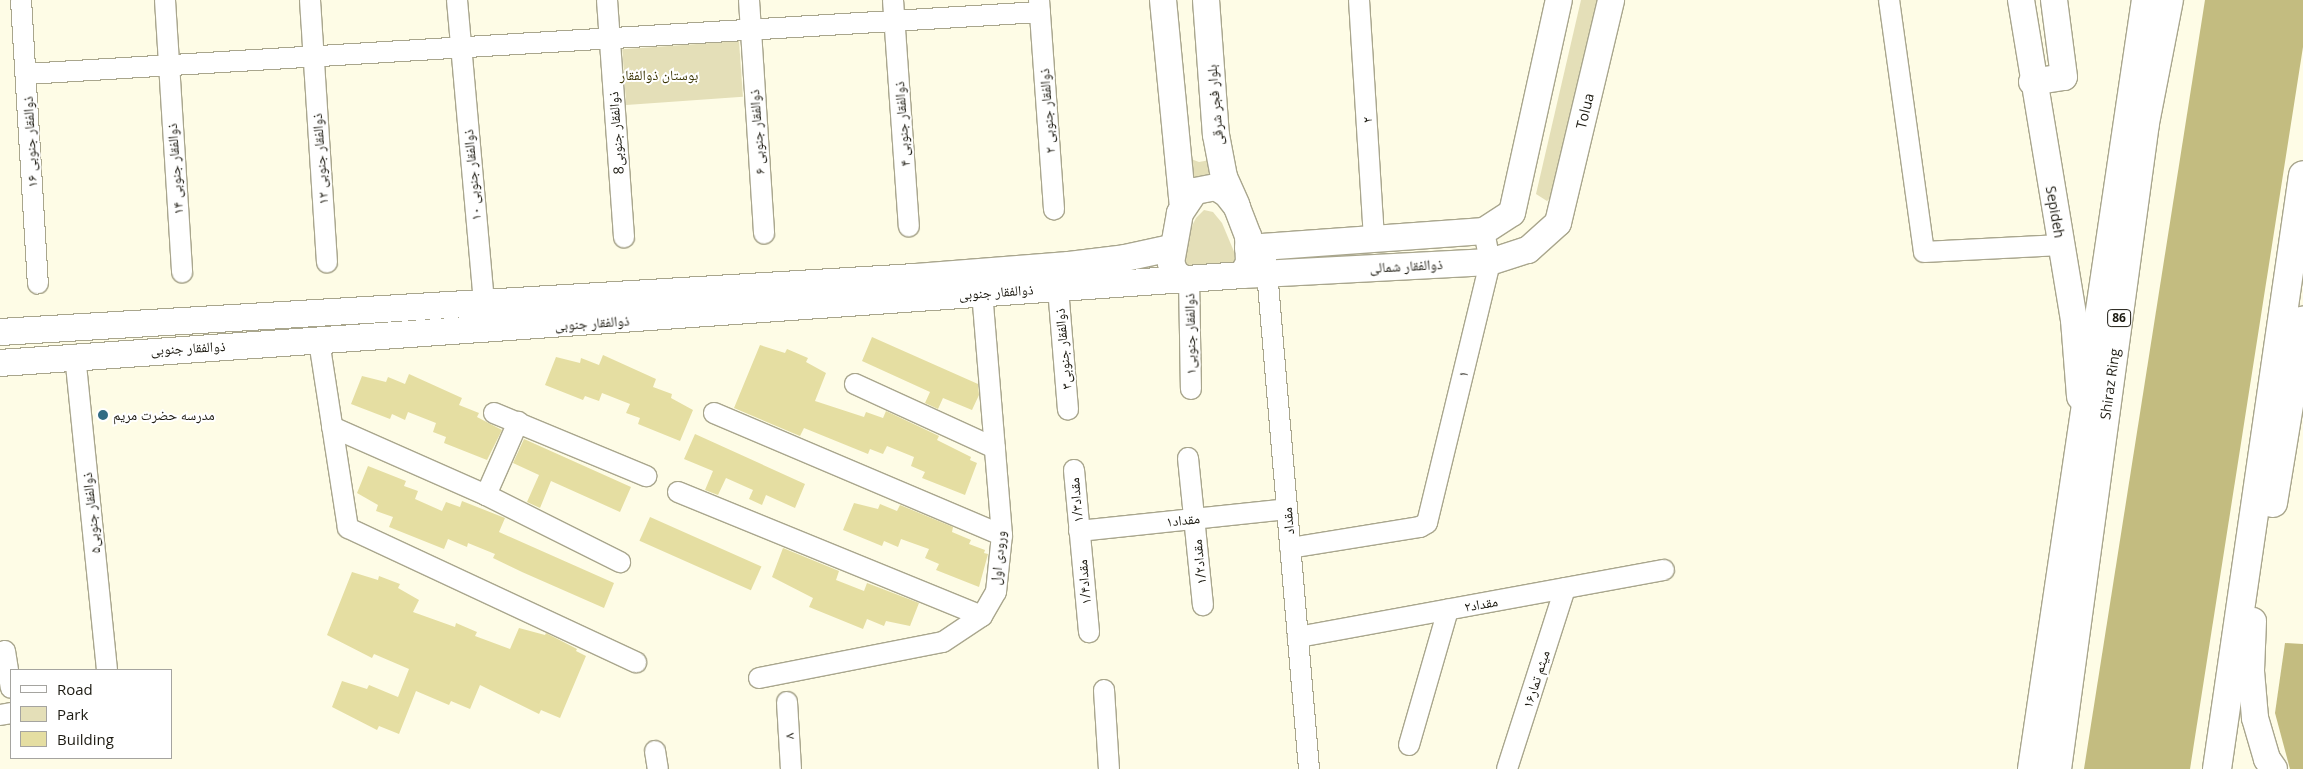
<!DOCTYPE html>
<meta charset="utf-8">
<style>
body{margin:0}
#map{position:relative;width:2303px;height:769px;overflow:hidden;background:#fefce6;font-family:"Open Sans","Noto Naskh Arabic",sans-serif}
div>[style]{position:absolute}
.green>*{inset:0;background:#e4dfb8;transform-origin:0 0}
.forest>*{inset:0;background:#c3bc80}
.building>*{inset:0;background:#e5dea2;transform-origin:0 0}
.roads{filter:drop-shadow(1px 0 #a9a68d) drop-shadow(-1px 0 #a9a68d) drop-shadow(0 1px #a9a68d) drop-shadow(0 -1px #a9a68d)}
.minor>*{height:20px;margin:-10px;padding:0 10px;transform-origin:10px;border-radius:10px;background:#fff}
.major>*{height:26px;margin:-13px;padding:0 13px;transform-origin:13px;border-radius:13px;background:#fff}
.highway>*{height:28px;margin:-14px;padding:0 14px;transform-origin:14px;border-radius:14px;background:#fff}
.dots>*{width:14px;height:14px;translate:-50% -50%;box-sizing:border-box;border:2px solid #fff;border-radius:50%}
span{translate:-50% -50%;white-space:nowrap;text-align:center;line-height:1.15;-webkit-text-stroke:4px #fff;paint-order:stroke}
.shield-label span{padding:1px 4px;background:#fff;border:1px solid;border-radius:4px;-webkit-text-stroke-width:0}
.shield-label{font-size:12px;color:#1d1b12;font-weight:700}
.park-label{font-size:14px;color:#393302}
.street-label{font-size:14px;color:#1d1b12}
.poi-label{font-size:14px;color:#1d1b12}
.left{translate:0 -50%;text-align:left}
.legend{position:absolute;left:10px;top:669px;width:162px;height:90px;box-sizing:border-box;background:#fff;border:1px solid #a5a4a0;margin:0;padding:6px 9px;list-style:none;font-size:15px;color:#1d1b12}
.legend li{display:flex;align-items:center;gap:10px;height:25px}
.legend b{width:25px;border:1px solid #a5a4a0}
</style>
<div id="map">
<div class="green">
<i style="clip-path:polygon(1581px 0,1598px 0,1552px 197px,1547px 201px,1536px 194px)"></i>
<i style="left:739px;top:41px;width:56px;height:117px;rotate:86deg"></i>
<i style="clip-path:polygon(1191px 159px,1199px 162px,1210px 160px,1219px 181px,1190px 184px)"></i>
<i style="clip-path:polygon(1204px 210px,1213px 212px,1222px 223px,1235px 254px,1234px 268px,1188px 275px,1179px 252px,1196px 218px)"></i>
</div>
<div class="forest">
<i style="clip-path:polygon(2205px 0,2303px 0,2303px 47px,2190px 769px,2084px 769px)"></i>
<i style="clip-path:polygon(2285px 643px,2303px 644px,2303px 769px,2290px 769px,2275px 713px)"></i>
</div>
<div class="building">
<i style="clip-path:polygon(872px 337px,978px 384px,979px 395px,972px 410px,943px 398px,938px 409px,925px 403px,930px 392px,862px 361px)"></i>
<i style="clip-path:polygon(760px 345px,785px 353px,787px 349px,808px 358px,806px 362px,826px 373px,815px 401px,864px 417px,866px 412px,883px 418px,886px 411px,939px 436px,937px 440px,971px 457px,970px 460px,977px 463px,965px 495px,922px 478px,925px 472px,911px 466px,914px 457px,887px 446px,883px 454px,870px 449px,868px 454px,804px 428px,800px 436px,734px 408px)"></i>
<i style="clip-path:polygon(603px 355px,656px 379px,653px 387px,672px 394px,671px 398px,693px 410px,680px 441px,638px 424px,640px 418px,626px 413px,630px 404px,602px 393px,599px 401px,585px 396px,583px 400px,545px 385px,556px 357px,580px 363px,581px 358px,599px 365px)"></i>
<i style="clip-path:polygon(409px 374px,462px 398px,459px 405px,479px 413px,477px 417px,502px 430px,487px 460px,444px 443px,446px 437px,433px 432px,436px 423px,408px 412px,405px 420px,392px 414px,390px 419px,351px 404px,362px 376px,386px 382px,388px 377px,405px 384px)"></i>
<i style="clip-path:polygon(695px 434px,805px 484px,795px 508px,766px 495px,762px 505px,749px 499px,753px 490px,726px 478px,718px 495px,705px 490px,713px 471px,684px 459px)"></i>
<i style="clip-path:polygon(524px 439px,631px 487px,620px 512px,551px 481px,540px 508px,527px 502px,539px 475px,513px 463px)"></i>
<i style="clip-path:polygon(368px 466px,406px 481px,404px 486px,418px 491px,415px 499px,442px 511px,446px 502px,460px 507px,462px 501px,505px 518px,499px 532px,614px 583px,604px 608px,522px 572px,493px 558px,495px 554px,468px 543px,467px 547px,448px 539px,444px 549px,389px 527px,393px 517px,376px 511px,378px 505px,357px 493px)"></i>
<i style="clip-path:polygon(854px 503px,878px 509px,880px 504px,897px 511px,900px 505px,953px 527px,952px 532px,971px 540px,969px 544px,985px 550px,984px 553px,988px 554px,979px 587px,936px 570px,939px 564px,925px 558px,929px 549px,901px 539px,898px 547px,884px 541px,882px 546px,843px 530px)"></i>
<i style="left:650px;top:517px;width:122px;height:26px;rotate:24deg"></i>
<i style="clip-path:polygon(783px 548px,839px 571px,836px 580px,864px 591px,867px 583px,919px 603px,910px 626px,886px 621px,884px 626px,867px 619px,863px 629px,809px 607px,813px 598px,772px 577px)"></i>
<i style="clip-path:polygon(352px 572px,378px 580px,379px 576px,400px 584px,398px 588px,419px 600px,413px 612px,455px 627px,456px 623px,477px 632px,475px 636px,510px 649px,519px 628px,545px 635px,546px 633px,577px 649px,576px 651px,586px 656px,560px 718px,541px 710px,539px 714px,480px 685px,470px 709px,451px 701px,449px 705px,416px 691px,399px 734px,379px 726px,377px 730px,332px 707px,342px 681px,367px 689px,369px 685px,398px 697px,409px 669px,374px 654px,372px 658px,327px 635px)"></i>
</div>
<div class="roads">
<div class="minor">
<i style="left:21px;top:0;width:284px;rotate:86.6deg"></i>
<i style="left:165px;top:0;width:273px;rotate:86.4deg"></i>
<i style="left:310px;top:0;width:263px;rotate:86.3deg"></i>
<i style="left:457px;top:0;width:303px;rotate:84.9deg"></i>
<i style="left:607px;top:0;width:238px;rotate:85.9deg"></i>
<i style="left:749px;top:0;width:234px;rotate:86.3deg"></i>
<i style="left:893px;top:0;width:227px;rotate:86deg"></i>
<i style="left:1039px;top:0;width:210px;rotate:85.9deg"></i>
<i style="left:1359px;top:0;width:240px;rotate:86.4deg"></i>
<i style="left:1889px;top:0;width:254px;rotate:82.1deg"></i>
<i style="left:1924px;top:252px;width:137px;rotate:-2.9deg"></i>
<i style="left:26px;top:74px;width:1016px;rotate:-3.5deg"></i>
<i style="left:1266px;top:260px;width:511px;rotate:85.17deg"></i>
<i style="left:1189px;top:278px;width:111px;rotate:89deg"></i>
<i style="left:1058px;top:288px;width:122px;rotate:85.3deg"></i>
<i style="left:319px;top:341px;width:189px;rotate:81.2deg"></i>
<i style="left:348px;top:528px;width:318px;rotate:25deg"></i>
<i style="left:75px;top:355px;width:317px;rotate:84.2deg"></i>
<i style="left:855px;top:384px;width:154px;rotate:24.6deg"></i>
<i style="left:494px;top:413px;width:165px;rotate:22.5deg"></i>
<i style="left:714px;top:413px;width:313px;rotate:23deg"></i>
<i style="left:332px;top:427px;width:168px;rotate:23.8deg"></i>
<i style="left:486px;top:495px;width:150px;rotate:26.6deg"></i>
<i style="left:1188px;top:458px;width:148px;rotate:84.2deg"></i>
<i style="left:1074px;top:470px;width:163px;rotate:84.7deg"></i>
<i style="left:678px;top:492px;width:328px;rotate:22.2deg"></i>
<i style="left:486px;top:495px;width:80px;rotate:-66.3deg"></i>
<i style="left:1079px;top:531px;width:209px;rotate:-6deg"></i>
<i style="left:1290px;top:548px;width:132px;rotate:-9.2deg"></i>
<i style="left:1420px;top:527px;width:8px;rotate:-30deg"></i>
<i style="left:1427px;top:523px;width:268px;rotate:-76.4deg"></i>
<i style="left:1490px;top:262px;width:32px;rotate:-101deg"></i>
<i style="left:1298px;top:637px;width:372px;rotate:-10.4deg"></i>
<i style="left:5px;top:651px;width:37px;rotate:81deg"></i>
<i style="left:759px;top:678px;width:187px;rotate:-11.1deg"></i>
<i style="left:943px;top:642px;width:47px;rotate:-33.7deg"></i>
<i style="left:982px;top:616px;width:28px;rotate:-60deg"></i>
<i style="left:996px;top:592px;width:57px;rotate:-84deg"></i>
<i style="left:1002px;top:535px;width:243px;rotate:-94.7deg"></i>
<i style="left:1104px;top:690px;width:79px;rotate:86.4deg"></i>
<i style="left:787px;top:702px;width:67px;rotate:86.6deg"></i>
<i style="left:0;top:715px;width:11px;rotate:-10deg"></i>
<i style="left:1409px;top:745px;width:141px;rotate:-73.9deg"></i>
<i style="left:655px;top:751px;width:18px;rotate:81deg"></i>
<i style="left:1507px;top:769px;width:190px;rotate:-72.2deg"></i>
</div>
<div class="major">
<i style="left:1163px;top:0;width:207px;rotate:84.5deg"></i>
<i style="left:1206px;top:0;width:135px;rotate:85.8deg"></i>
<i style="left:1216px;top:135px;width:43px;rotate:79.2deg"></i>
<i style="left:1224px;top:177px;width:30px;rotate:66deg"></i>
<i style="left:2021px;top:0;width:324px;rotate:80.6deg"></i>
<i style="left:2074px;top:320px;width:77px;rotate:85.5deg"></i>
<i style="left:2032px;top:82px;width:32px;rotate:-9deg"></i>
<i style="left:2064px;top:77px;width:78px;rotate:-97.4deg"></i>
<i style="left:1512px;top:213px;width:218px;rotate:-77.6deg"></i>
<i style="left:1558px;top:223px;width:229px;rotate:-76.6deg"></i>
<i style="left:1248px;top:248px;width:237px;rotate:-4.1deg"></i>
<i style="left:1484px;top:231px;width:33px;rotate:-33deg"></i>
<i style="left:1242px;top:275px;width:248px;rotate:-3deg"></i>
<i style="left:1490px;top:262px;width:40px;rotate:-18deg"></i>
<i style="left:1528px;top:250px;width:40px;rotate:-42deg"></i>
<i style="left:0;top:332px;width:918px;rotate:-3.44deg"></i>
<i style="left:916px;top:277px;width:153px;rotate:-4.5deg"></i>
<i style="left:1069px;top:265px;width:56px;rotate:-7.1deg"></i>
<i style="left:1125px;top:258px;width:47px;rotate:-12.3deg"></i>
<i style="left:0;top:363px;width:1245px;rotate:-4.05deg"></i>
<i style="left:1242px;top:275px;width:14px;rotate:-60deg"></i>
<i style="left:1249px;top:263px;width:27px;rotate:-92deg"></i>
<i style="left:1248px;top:236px;width:31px;rotate:-111deg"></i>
<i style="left:1237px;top:207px;width:16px;rotate:-128deg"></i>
<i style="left:1227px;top:194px;width:13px;rotate:-148deg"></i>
<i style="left:1216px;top:187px;width:21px;rotate:169deg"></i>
<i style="left:1195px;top:191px;width:27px;rotate:124deg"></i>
<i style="left:1180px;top:213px;width:51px;rotate:100.2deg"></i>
<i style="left:1171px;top:263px;width:12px;rotate:66deg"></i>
<i style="left:1176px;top:274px;width:10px;rotate:29deg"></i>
<i style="left:2253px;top:621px;width:50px;rotate:92.3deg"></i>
<i style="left:2251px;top:671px;width:47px;rotate:85.1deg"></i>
<i style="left:2255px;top:718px;width:43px;rotate:73.7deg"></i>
<i style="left:2267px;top:759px;width:12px;rotate:55deg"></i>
</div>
<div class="highway">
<i style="left:2273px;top:503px;width:185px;rotate:-80.7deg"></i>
<i style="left:2032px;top:769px;width:777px;rotate:-81.57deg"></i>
<i style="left:2057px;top:769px;width:652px;rotate:-82.24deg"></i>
<i style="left:2145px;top:123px;width:125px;rotate:-79deg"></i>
<i style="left:2217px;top:769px;width:600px;rotate:-81.76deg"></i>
</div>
</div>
<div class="dots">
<i style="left:103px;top:415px;background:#316b84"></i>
</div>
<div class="shield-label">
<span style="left:2119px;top:318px">86</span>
</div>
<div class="park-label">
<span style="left:659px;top:75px">بوستان ذوالفقار</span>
</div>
<div class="street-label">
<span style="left:1215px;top:105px;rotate:-95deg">بلوار فجر شرقی</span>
<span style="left:1047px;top:111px;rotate:-94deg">۲ ذوالفقار جنوبی</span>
<span style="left:1585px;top:111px;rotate:-76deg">Tolua</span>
<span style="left:1367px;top:120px;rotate:-94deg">۲</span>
<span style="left:902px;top:124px;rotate:-94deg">۴ ذوالفقار جنوبی</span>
<span style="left:757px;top:132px;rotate:-94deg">۶ ذوالفقار جنوبی</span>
<span style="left:616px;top:133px;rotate:-94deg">8ذوالفقار جنوبی</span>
<span style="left:30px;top:142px;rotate:-93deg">۱۶ ذوالفقار جنوبی</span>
<span style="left:320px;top:159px;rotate:-94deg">۱۲ ذوالفقار جنوبی</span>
<span style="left:175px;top:169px;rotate:-94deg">۱۴ ذوالفقار جنوبی</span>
<span style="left:472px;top:175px;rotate:-95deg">۱۰ ذوالفقار جنوبی</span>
<span style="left:2055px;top:212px;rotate:80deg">Sepideh</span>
<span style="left:1406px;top:266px;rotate:-3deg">ذوالفقار شمالی</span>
<span style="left:996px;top:292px;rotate:-4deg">ذوالفقار جنوبی</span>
<span style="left:592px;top:323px;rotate:-4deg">ذوالفقار جنوبی</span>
<span style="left:1190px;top:334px;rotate:-91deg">ذوالفقار جنوبی۱</span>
<span style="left:188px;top:348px;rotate:-3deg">ذوالفقار جنوبی</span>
<span style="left:1063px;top:349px;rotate:-95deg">ذوالفقار جنوبی۳</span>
<span style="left:1463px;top:374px;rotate:-76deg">۱</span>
<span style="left:2110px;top:384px;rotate:-82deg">Shiraz Ring</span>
<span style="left:1076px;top:500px;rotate:-95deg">مقداد۱/۳</span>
<span style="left:91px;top:513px;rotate:-96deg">ذوالفقار جنوبی۵</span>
<span style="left:1183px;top:520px;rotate:-6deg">مقداد۱</span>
<span style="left:1288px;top:521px;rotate:-95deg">مقداد</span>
<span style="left:998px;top:558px;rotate:-85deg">ورودی اول</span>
<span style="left:1199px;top:562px;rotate:-96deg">مقداد۱/۲</span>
<span style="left:1084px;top:582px;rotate:-95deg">مقداد۱/۴</span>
<span style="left:1481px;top:604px;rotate:-10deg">مقداد۲</span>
<span style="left:1536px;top:679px;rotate:-72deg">میثم تمار۱۶</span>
<span style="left:789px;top:736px;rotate:-94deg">۸</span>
</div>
<div class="poi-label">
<span class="left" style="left:113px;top:415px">مدرسه حضرت مریم</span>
</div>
<ul class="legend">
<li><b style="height:6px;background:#fff"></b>Road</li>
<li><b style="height:14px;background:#e4dfb8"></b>Park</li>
<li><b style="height:14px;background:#e5dea2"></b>Building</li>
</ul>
</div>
